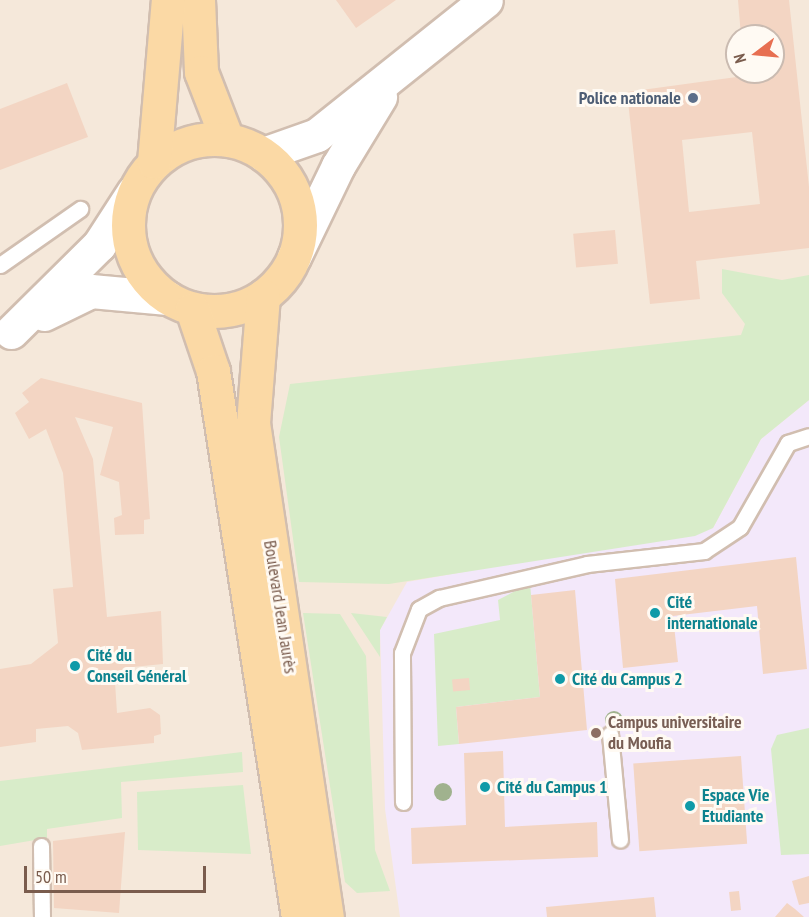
<!DOCTYPE html>
<meta charset="utf-8">
<style>
body{margin:0}
#map{position:relative;width:809px;height:917px;overflow:hidden;background:#fdf6ec;font-family:"PT Sans Narrow",sans-serif}
div>[style]{position:absolute}
.residential>*{inset:0;background:#f5e8da}
.education>*{inset:0;background:#f3e8fa}
.green>*{inset:0;background:#d8ecc9}
.building>*{inset:0;background:#f3d5c3;transform-origin:0 0}
.roads{filter:drop-shadow(2px 0 #d1beb0) drop-shadow(-2px 0 #d1beb0) drop-shadow(0 2px #d1beb0) drop-shadow(0 -2px #d1beb0)}
.service>*{height:15px;margin:-7.5px;padding:0 7.5px;transform-origin:7.5px;border-radius:7.5px;background:#fff}
.tertiary>*{height:33px;margin:-16.5px;padding:0 16.5px;transform-origin:16.5px;border-radius:16.5px;background:#fff}
.primary>*{height:33px;margin:-16.5px;padding:0 16.5px;transform-origin:16.5px;border-radius:16.5px;background:#fbd9a5}
.primary>.ring{margin:-16.5px;padding:0;box-sizing:content-box;background:none;border:33px solid #fbd9a5;border-radius:50%}
.trees>*{width:18px;height:18px;margin:-9px;border-radius:50%;background:#a0b28e}
.dots>*{width:16px;height:16px;translate:-50% -50%;box-sizing:border-box;border:3px solid #fffaf3;border-radius:50%}
span{translate:-50% -50%;white-space:nowrap;text-align:center;line-height:1.15;-webkit-text-stroke:6px #fffaf3;paint-order:stroke}
.service-label{font-size:18px;color:#4e5e75;font-weight:700}
.right{translate:-100% -50%;text-align:right}
.culture-label{font-size:18px;color:#0d838f;font-weight:700}
.left{translate:0 -50%;text-align:left}
.street-label{font-size:18px;color:#7a5c4d}
.education-label{font-size:18px;color:#785e54;font-weight:700}
.north{position:absolute;left:725px;top:24px;width:60px;height:60px;box-sizing:border-box;background:#fffaf3;border:2px solid #cabbb1;border-radius:50%;rotate:254deg;font-size:16px;font-weight:700;line-height:24px;text-align:center;color:#7a5c4d}
.north::after{content:'';display:block;margin:auto;width:21px;height:27px;background:#e76f51;clip-path:polygon(50% 0,100% 100%,50% 72%,0 100%)}
.scale{position:absolute;left:24px;top:866px;width:182px;height:27px;box-sizing:border-box;border:3px solid #7a5c4d;border-top:0;padding-left:8px;font-size:18px;line-height:21px;white-space:nowrap;color:#7a5c4d;-webkit-text-stroke:4px #fffaf3;paint-order:stroke}
</style>
<div id="map">
<div class="residential">
<i style="clip-path:polygon(evenodd,0 0,809px 0,809px 917px,0 917px,0 0,737px 36px,773px 36px,773px 72px,737px 72px,737px 36px)"></i>
</div>
<div class="education">
<i style="clip-path:polygon(809px 400px,809px 917px,400px 917px,385px 809px,380px 630px,407px 582px,713px 528px,761px 439px)"></i>
</div>
<div class="green">
<i style="clip-path:polygon(722px 269px,782px 280px,809px 275px,809px 400px,761px 439px,713px 528px,695px 536px,389px 584px,299px 582px,279px 437px,290px 384px,741px 335px,745px 324px,722px 293px)"></i>
<i style="clip-path:polygon(530px 583px,540px 697px,456px 707px,459px 744px,438px 746px,434px 634px,500px 620px,498px 600px)"></i>
<i style="clip-path:polygon(303px 613px,340px 614px,366px 656px,375px 850px,390px 891px,357px 893px,345px 882px)"></i>
<i style="clip-path:polygon(351px 613px,387px 617px,380px 630px,380px 657px)"></i>
<i style="clip-path:polygon(809px 728px,809px 854px,781px 855px,771px 749px,777px 735px)"></i>
<i style="clip-path:polygon(242px 752px,243px 772px,121px 782px,122px 818px,47px 829px,47px 838px,0 846px,0 781px)"></i>
<i style="clip-path:polygon(243px 785px,251px 854px,138px 850px,137px 792px)"></i>
</div>
<div class="building">
<i style="clip-path:polygon(336px 0,396px 0,356px 28px)"></i>
<i style="clip-path:polygon(evenodd,738px 0,789px 0,809px 187px,809px 248px,696px 261px,700px 299px,650px 304px,627px 92px,773px 72px,773px 36px,741px 36px,738px 0,752px 132px,760px 204px,689px 212px,682px 140px,752px 132px)"></i>
<i style="clip-path:polygon(67px 83px,88px 137px,0 170px,0 109px)"></i>
<i style="left:615px;top:230px;width:34px;height:42px;rotate:85deg"></i>
<i style="clip-path:polygon(41px 378px,142px 403px,150px 519px,144px 520px,144px 534px,115px 535px,114px 518px,122px 515px,119px 482px,100px 475px,113px 427px,75px 417px,93px 459px,107px 617px,161px 611px,163px 664px,123px 668px,115px 682px,117px 713px,150px 708px,160px 715px,161px 734px,154px 736px,154px 743px,82px 750px,78px 733px,68px 726px,36px 729px,36px 742px,0 747px,0 669px,31px 664px,58px 643px,53px 589px,73px 587px,63px 473px,46px 429px,29px 439px,15px 413px,29px 402px,22px 393px)"></i>
<i style="clip-path:polygon(796px 557px,807px 669px,763px 674px,757px 606px,673px 616px,678px 662px,623px 668px,615px 579px)"></i>
<i style="clip-path:polygon(575px 590px,587px 730px,459px 744px,456px 707px,540px 697px,531px 595px)"></i>
<i style="left:469px;top:678px;width:12px;height:17px;rotate:85deg"></i>
<i style="clip-path:polygon(503px 751px,505px 827px,597px 822px,598px 857px,412px 864px,411px 828px,466px 825px,464px 753px)"></i>
<i style="left:741px;top:756px;width:88px;height:108px;rotate:86deg"></i>
<i style="clip-path:polygon(125px 832px,119px 913px,54px 908px,53px 841px)"></i>
<i style="clip-path:polygon(809px 876px,809px 903px,799px 905px,792px 881px)"></i>
<i style="left:739px;top:891px;width:19px;height:10px;rotate:84deg"></i>
<i style="clip-path:polygon(654px 897px,656px 917px,547px 917px,546px 907px)"></i>
<i style="clip-path:polygon(787px 903px,795px 909px,804px 917px,775px 917px)"></i>
</div>
<div class="roads">
<div class="service">
<i style="left:0;top:265px;width:98px;rotate:-35deg"></i>
<i style="left:610px;top:734px;width:106px;rotate:84.6deg"></i>
<i style="left:403px;top:802px;width:149px;rotate:-90.4deg"></i>
<i style="left:402px;top:653px;width:47px;rotate:-68.9deg"></i>
<i style="left:419px;top:609px;width:23px;rotate:-29deg"></i>
<i style="left:439px;top:598px;width:152px;rotate:-12.9deg"></i>
<i style="left:587px;top:564px;width:118px;rotate:-6.3deg"></i>
<i style="left:704px;top:551px;width:43px;rotate:-33.7deg"></i>
<i style="left:740px;top:527px;width:97px;rotate:-60.3deg"></i>
<i style="left:788px;top:443px;width:22px;rotate:-18deg"></i>
<i style="left:41px;top:846px;width:71px;rotate:89.2deg"></i>
</div>
<div class="tertiary">
<i style="left:263px;top:154px;width:57px;rotate:-19.4deg"></i>
<i style="left:317px;top:135px;width:216px;rotate:-38.6deg"></i>
<i style="left:294px;top:257px;width:101px;rotate:-64.2deg"></i>
<i style="left:338px;top:166px;width:81px;rotate:-58.7deg"></i>
<i style="left:44px;top:314px;width:52px;rotate:-26.1deg"></i>
<i style="left:91px;top:291px;width:77px;rotate:5.2deg"></i>
<i style="left:11px;top:332px;width:124px;rotate:-44.7deg"></i>
<i style="left:99px;top:245px;width:64px;rotate:-57.1deg"></i>
</div>
<div class="primary">
<i style="left:198px;top:0;width:72px;rotate:87.6deg"></i>
<i style="left:201px;top:72px;width:72px;rotate:68.8deg"></i>
<i class="ring" style="left:128px;top:139px;width:139px;height:139px"></i>
<i style="left:154px;top:162px;width:163px;rotate:-85.1deg"></i>
<i style="left:263px;top:296px;width:127px;rotate:94.5deg"></i>
<i style="left:253px;top:423px;width:500px;rotate:81.5deg"></i>
<i style="left:192px;top:309px;width:65px;rotate:71.3deg"></i>
<i style="left:213px;top:371px;width:553px;rotate:81.15deg"></i>
</div>
</div>
<div class="trees">
<i style="left:614px;top:720px"></i>
<i style="left:443px;top:792px"></i>
</div>
<div class="dots">
<i style="left:693px;top:98px;background:#5c6f8a"></i>
<i style="left:655px;top:613px;background:#0f9aa8"></i>
<i style="left:75px;top:666px;background:#0f9aa8"></i>
<i style="left:560px;top:679px;background:#0f9aa8"></i>
<i style="left:596px;top:733px;background:#8d6e63"></i>
<i style="left:485px;top:787px;background:#0f9aa8"></i>
<i style="left:690px;top:806px;background:#0f9aa8"></i>
</div>
<div class="service-label">
<span class="right" style="left:681px;top:98px">Police nationale</span>
</div>
<div class="culture-label">
<span class="left" style="left:667px;top:613px">Cité<br>internationale</span>
<span class="left" style="left:87px;top:666px">Cité du<br>Conseil Général</span>
<span class="left" style="left:572px;top:679px">Cité du Campus 2</span>
<span class="left" style="left:497px;top:787px">Cité du Campus 1</span>
<span class="left" style="left:702px;top:806px">Espace Vie<br>Etudiante</span>
</div>
<div class="street-label">
<span style="left:280px;top:607px;rotate:81deg">Boulevard Jean Jaurès</span>
</div>
<div class="education-label">
<span class="left" style="left:608px;top:733px">Campus universitaire<br>du Moufia</span>
</div>
<div class="north">N</div>
<div class="scale">50 m</div>
</div>
